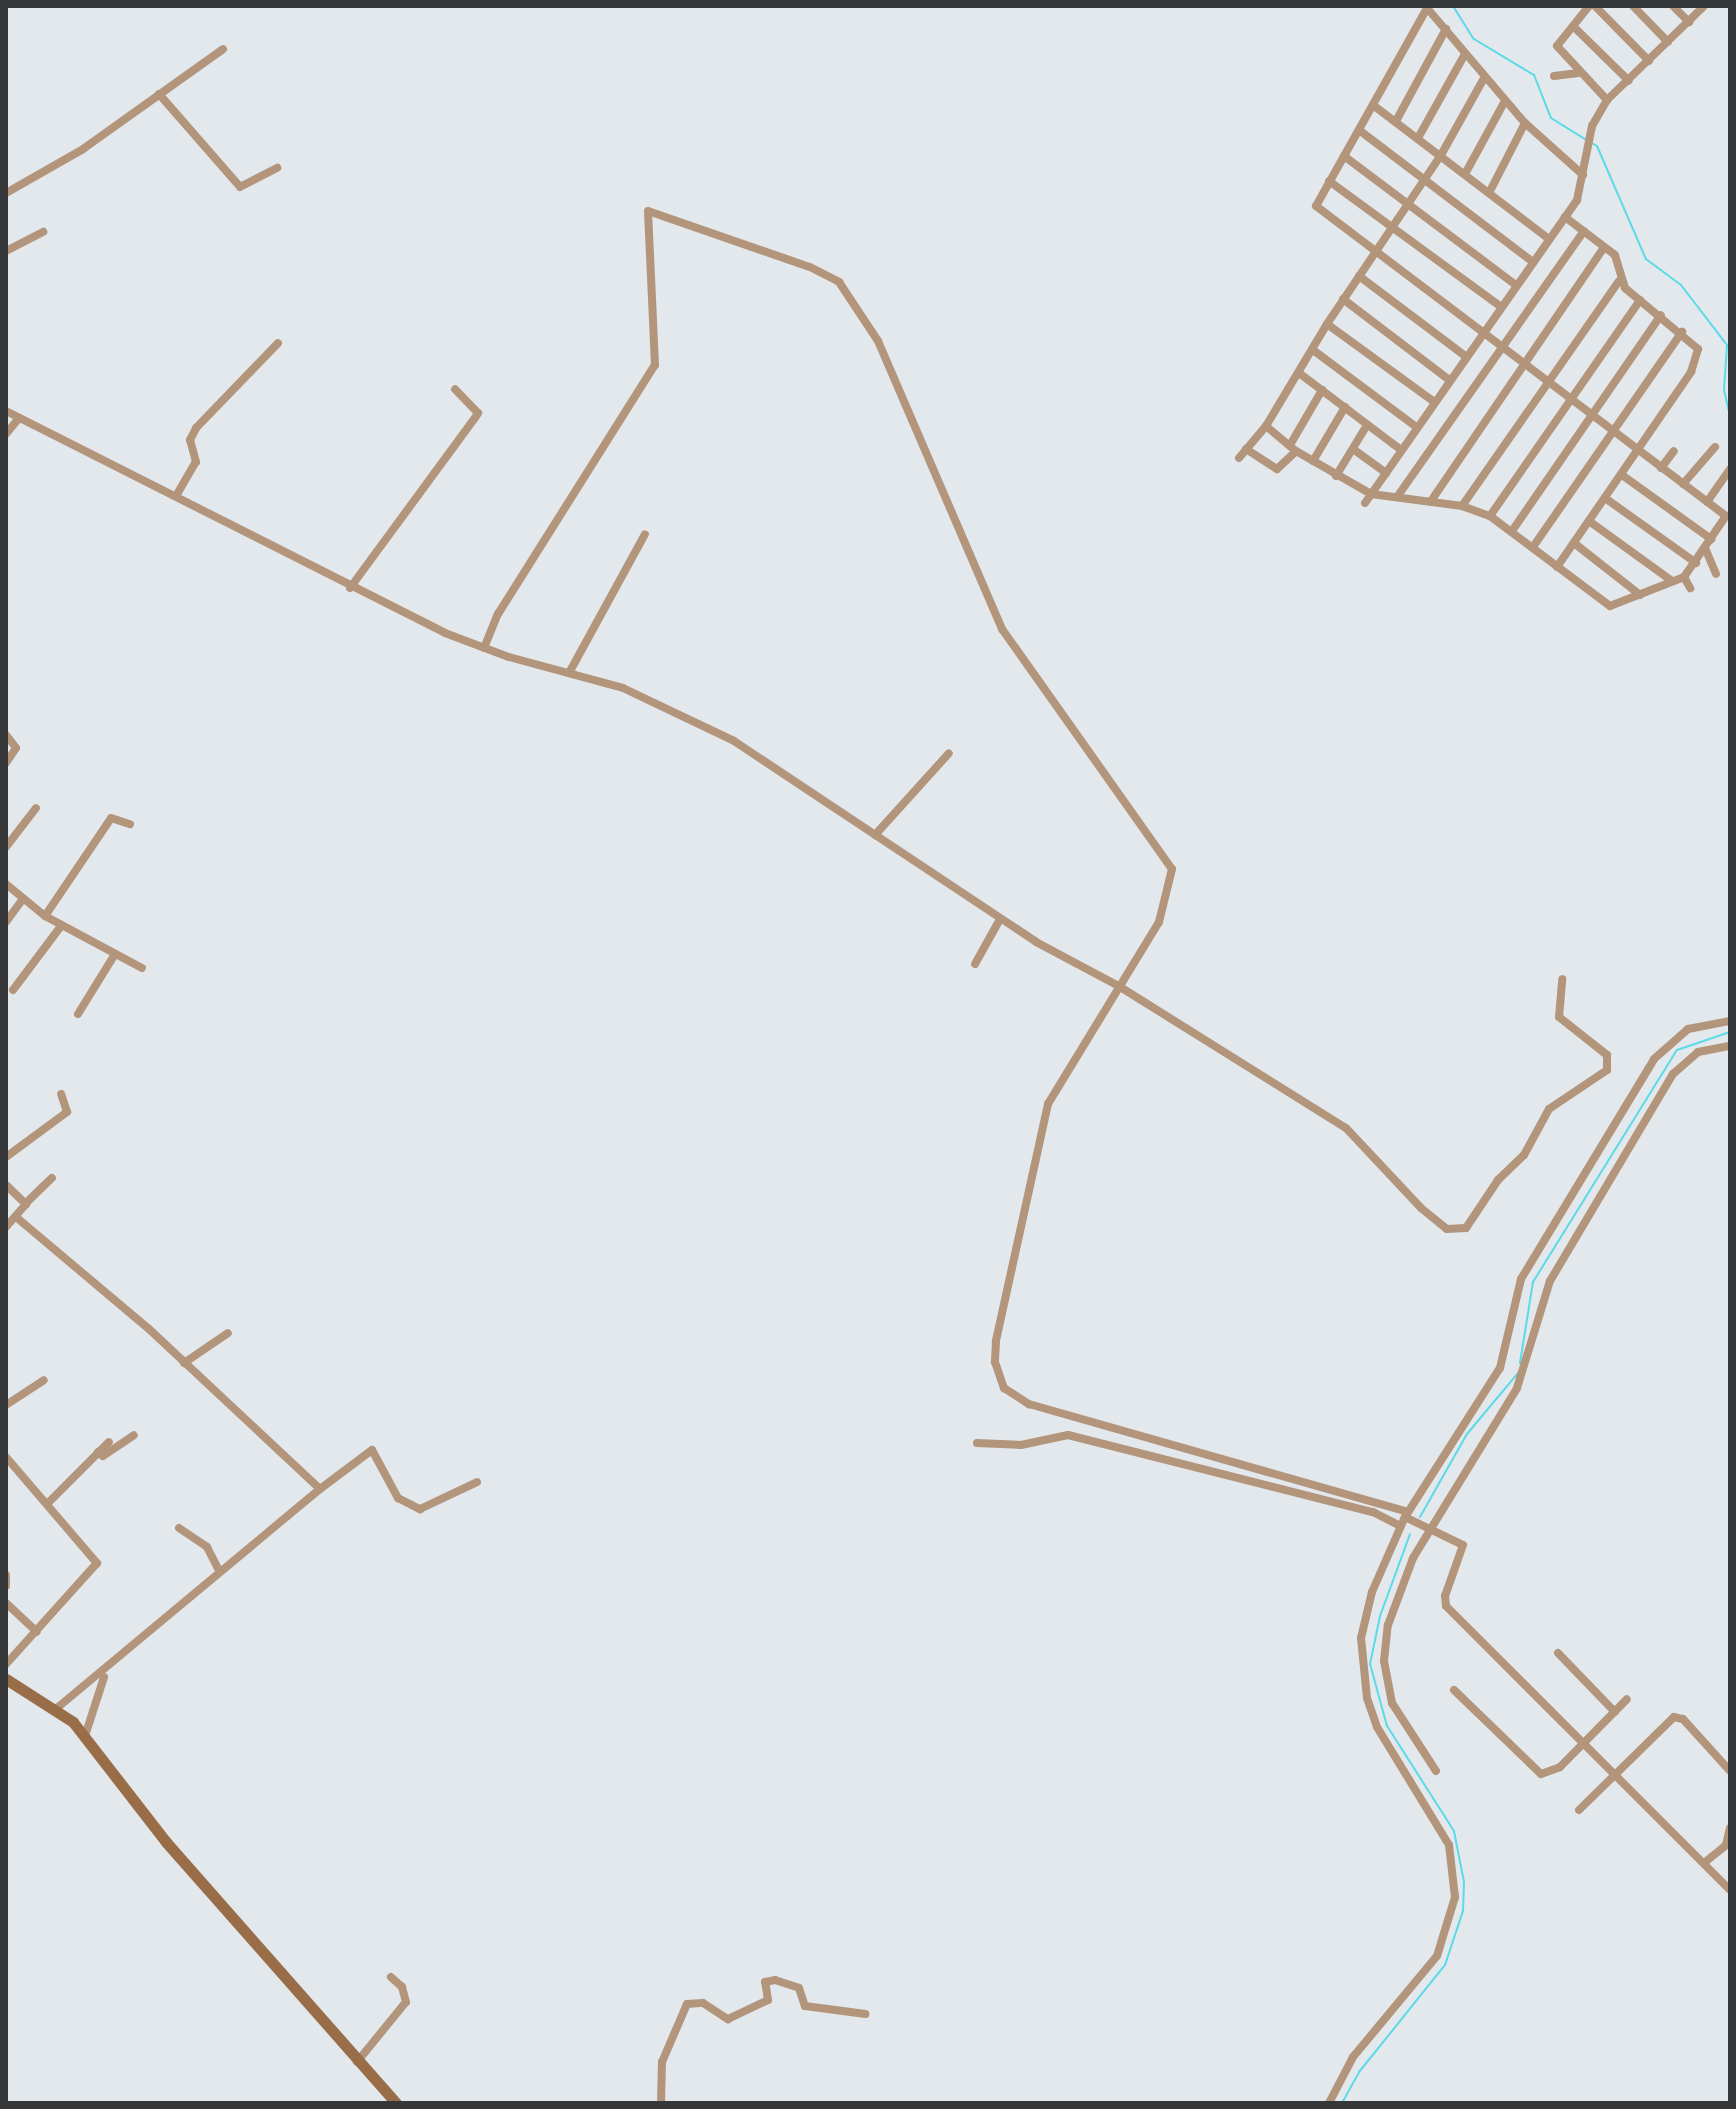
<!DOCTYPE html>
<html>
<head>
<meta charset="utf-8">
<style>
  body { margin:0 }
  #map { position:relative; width:1736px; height:2109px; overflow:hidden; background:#e3e8ed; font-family:"Nunito Sans",sans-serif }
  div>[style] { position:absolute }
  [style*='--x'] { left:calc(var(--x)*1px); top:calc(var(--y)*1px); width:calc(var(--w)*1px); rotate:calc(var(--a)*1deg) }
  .stream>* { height:2px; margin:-1px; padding:0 1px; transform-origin:1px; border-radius:1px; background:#5bdae7 }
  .street>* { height:8px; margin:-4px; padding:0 4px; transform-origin:4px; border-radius:4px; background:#b3957c }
  .secondary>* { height:11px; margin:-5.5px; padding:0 5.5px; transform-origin:5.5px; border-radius:5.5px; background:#986d47 }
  span { translate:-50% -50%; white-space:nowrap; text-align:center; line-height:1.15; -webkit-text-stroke:8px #fff; paint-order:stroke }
  .frame { position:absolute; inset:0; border:8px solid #353739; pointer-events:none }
</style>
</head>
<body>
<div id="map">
  <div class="stream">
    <i style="--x:1453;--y:6;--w:39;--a:58"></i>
    <i style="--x:1474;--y:39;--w:70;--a:31"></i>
    <i style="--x:1534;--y:75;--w:46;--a:68.4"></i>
    <i style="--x:1551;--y:118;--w:40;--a:32"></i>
    <i style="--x:1590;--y:142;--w:8;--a:30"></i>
    <i style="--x:1597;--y:146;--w:123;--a:66.6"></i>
    <i style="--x:1646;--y:259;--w:44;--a:36.6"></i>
    <i style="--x:1681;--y:285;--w:76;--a:52.5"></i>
    <i style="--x:1727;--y:345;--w:45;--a:93.8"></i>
    <i style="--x:1724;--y:390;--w:27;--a:77"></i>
    <i style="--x:1520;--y:1363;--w:82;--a:-80.9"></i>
    <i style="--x:1533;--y:1282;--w:273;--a:-58.2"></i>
    <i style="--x:1677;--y:1050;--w:56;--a:-18.8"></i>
    <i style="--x:1420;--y:1517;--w:95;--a:-60.5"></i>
    <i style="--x:1467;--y:1434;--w:80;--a:-50.1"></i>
    <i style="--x:1342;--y:2103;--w:35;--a:-61"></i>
    <i style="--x:1359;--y:2072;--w:137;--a:-51.2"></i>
    <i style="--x:1445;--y:1965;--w:57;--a:-71.6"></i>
    <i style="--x:1463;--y:1911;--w:29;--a:-88"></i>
    <i style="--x:1464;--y:1882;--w:52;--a:-101.1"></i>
    <i style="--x:1454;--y:1831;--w:125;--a:-122.5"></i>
    <i style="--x:1387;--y:1726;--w:64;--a:-105.3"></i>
    <i style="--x:1370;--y:1664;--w:49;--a:-78.2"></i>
    <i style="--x:1380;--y:1616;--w:87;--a:-69.9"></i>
  </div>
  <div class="street">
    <i style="--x:1589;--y:6;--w:51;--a:128.7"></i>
    <i style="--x:1557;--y:46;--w:74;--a:47.2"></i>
    <i style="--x:1595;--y:6;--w:77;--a:45.5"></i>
    <i style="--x:1633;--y:6;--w:50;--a:45.8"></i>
    <i style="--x:1673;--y:6;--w:23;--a:45"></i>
    <i style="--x:1573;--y:26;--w:78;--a:44.5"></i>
    <i style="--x:1554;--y:76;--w:25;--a:-7"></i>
    <i style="--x:159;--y:94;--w:123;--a:48.9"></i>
    <i style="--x:240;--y:187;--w:42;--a:-27.2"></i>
    <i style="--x:1373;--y:105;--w:221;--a:37.3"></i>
    <i style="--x:1396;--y:121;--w:105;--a:-61.5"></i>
    <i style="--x:1359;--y:130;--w:218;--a:37.2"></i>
    <i style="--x:1418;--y:138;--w:96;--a:-60.8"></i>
    <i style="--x:1344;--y:156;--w:215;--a:36.9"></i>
    <i style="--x:1465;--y:174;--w:83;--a:-61.3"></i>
    <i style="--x:1329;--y:181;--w:213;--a:36.2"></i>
    <i style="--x:6;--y:193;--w:89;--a:-29.7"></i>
    <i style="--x:83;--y:149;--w:172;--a:-35.5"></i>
    <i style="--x:1489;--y:193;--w:79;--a:-62.8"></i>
    <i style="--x:6;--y:251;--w:42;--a:-27.2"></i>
    <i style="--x:1359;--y:276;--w:133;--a:37"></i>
    <i style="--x:1343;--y:299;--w:132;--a:37.3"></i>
    <i style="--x:1327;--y:324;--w:131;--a:36"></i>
    <i style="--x:1313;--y:350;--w:127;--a:36.7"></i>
    <i style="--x:1299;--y:373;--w:126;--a:37"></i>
    <i style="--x:6;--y:411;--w:492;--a:26.8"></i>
    <i style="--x:445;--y:633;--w:68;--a:20.6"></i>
    <i style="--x:509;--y:657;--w:118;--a:15.2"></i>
    <i style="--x:623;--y:688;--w:123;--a:25.5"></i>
    <i style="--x:734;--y:741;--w:363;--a:33.6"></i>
    <i style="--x:1036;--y:942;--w:92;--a:28"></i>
    <i style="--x:1117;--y:985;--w:270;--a:32"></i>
    <i style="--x:1346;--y:1128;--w:110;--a:46.8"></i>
    <i style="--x:1421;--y:1208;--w:33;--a:39"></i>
    <i style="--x:1447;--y:1229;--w:19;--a:-3"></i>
    <i style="--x:1466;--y:1228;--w:58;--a:-56.3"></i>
    <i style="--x:1498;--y:1180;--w:36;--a:-44"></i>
    <i style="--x:1524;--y:1155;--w:52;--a:-61.5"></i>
    <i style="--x:1549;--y:1109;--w:70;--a:-33.9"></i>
    <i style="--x:1607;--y:1070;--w:15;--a:-90"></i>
    <i style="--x:1607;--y:1055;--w:61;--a:-141.6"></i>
    <i style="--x:1559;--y:1017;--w:38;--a:-85"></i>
    <i style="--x:1266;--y:426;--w:39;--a:40"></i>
    <i style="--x:1296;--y:451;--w:86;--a:29.8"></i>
    <i style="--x:1371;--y:494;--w:92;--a:7.5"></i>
    <i style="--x:1462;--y:506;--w:30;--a:20"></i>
    <i style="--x:1490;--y:516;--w:150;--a:36.9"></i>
    <i style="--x:1610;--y:606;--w:79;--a:-21.4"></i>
    <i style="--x:1684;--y:577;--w:74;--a:-55.5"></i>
    <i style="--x:1726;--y:516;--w:514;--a:-142.91"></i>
    <i style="--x:1316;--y:206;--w:227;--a:-60.7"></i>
    <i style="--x:1427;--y:8;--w:151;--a:49.6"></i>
    <i style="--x:1525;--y:123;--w:78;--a:41.9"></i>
    <i style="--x:6;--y:434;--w:19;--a:-51"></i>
    <i style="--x:1290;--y:445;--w:64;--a:-59.8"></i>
    <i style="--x:1246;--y:449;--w:37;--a:33"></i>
    <i style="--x:1277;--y:469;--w:26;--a:-43"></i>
    <i style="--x:1353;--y:449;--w:41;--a:36"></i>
    <i style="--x:1239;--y:458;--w:42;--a:-49.8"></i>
    <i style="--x:1266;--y:426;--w:119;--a:-59.1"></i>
    <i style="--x:1327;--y:324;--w:204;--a:-56"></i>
    <i style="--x:1441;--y:155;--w:88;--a:-60.8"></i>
    <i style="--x:1313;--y:461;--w:63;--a:-59.3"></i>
    <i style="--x:1661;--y:468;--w:21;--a:-53"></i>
    <i style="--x:1622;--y:475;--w:110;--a:35.7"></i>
    <i style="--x:1336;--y:476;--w:60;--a:-58.7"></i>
    <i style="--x:1683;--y:484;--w:49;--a:-49.1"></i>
    <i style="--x:176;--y:496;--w:39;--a:-60"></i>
    <i style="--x:196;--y:462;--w:23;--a:-105"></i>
    <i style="--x:190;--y:440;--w:13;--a:-63"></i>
    <i style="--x:196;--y:428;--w:118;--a:-46"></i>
    <i style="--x:1397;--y:497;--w:325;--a:-54.9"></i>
    <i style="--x:1605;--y:498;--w:112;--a:35.5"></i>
    <i style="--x:1431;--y:501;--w:307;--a:-55.7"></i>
    <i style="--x:1707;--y:502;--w:40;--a:-55.1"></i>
    <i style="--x:1365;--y:503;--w:370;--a:-55"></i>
    <i style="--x:1577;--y:200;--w:76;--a:-78.5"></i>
    <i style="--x:1592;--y:126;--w:30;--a:-60"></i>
    <i style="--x:1607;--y:100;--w:135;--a:-44.1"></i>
    <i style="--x:1462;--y:506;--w:274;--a:-55.1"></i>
    <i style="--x:1490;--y:516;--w:263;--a:-55.2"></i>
    <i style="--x:1589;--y:521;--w:102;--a:35.9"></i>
    <i style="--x:1512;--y:531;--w:262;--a:-55.4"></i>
    <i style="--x:1574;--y:543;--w:84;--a:38.2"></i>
    <i style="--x:1533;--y:547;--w:262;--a:-55.3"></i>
    <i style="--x:1705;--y:548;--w:28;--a:67"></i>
    <i style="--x:1557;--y:567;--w:237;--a:-55.5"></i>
    <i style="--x:1691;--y:372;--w:24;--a:-73"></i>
    <i style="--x:1698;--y:349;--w:95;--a:-140.1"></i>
    <i style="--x:1625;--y:288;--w:34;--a:-107"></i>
    <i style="--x:1615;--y:255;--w:63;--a:-142.8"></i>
    <i style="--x:1684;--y:577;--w:13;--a:61"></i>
    <i style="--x:350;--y:588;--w:211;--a:-53.7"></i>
    <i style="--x:475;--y:418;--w:6;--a:-59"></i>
    <i style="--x:478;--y:413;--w:33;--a:-134"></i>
    <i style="--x:484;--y:648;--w:37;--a:-68"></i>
    <i style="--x:498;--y:614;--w:294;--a:-57.8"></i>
    <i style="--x:655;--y:365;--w:154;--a:-92.6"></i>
    <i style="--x:648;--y:211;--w:171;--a:19.1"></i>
    <i style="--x:810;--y:267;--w:33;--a:27"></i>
    <i style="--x:839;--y:282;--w:71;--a:56.5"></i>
    <i style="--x:878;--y:341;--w:314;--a:66.7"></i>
    <i style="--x:1002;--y:629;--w:294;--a:54.7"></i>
    <i style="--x:1172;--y:869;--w:55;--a:103.8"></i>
    <i style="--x:1159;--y:922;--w:213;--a:121.4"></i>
    <i style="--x:1048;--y:1104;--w:243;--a:102.4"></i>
    <i style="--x:996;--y:1341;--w:21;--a:93"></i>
    <i style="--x:995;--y:1362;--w:28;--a:71"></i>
    <i style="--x:1004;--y:1388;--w:30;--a:33"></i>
    <i style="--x:1029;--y:1404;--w:394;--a:15.9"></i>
    <i style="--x:569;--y:673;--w:158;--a:-61.3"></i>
    <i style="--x:6;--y:735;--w:16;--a:52"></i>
    <i style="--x:16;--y:748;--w:18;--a:124"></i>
    <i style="--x:875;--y:835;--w:110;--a:-47.9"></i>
    <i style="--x:6;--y:847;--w:49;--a:-52.4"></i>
    <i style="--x:6;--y:884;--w:50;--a:39.4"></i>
    <i style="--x:45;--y:916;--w:110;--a:28.2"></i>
    <i style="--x:45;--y:916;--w:118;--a:-56"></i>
    <i style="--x:111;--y:818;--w:20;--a:18"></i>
    <i style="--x:6;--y:922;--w:29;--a:-54"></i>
    <i style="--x:975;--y:964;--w:51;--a:-60.9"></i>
    <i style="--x:13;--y:990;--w:80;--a:-53.1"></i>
    <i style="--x:78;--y:1014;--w:70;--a:-58.3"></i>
    <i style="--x:6;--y:1157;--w:76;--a:-36.4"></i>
    <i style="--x:67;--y:1112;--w:19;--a:-108"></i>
    <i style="--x:6;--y:1185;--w:28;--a:44"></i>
    <i style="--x:26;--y:1204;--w:30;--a:131"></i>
    <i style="--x:26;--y:1203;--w:36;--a:-44"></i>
    <i style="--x:16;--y:1217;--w:174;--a:40.1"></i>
    <i style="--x:149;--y:1329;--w:234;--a:43.1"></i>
    <i style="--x:320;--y:1489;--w:65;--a:-36.9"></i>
    <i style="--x:372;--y:1450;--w:55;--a:61.6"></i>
    <i style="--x:398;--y:1498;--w:25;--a:27"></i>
    <i style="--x:420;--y:1509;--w:63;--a:-25.3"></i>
    <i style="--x:184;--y:1363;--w:53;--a:-34.3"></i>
    <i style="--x:6;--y:1405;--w:45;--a:-33.3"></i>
    <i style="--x:977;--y:1443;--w:44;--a:2.6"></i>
    <i style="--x:1021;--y:1445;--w:48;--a:-12"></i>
    <i style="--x:1068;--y:1435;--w:315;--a:14.2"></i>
    <i style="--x:1373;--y:1512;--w:31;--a:27"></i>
    <i style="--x:98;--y:1452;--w:6;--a:39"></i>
    <i style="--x:103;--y:1456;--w:37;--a:-34"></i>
    <i style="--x:6;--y:1457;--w:140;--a:49.4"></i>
    <i style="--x:97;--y:1563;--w:136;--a:132"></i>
    <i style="--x:48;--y:1503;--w:86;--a:-45"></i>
    <i style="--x:1405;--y:1517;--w:64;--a:25.8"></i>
    <i style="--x:1463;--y:1545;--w:54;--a:109.4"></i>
    <i style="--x:1445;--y:1596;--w:10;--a:84"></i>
    <i style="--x:1446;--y:1606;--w:402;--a:45"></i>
    <i style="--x:179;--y:1528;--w:34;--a:34"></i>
    <i style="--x:207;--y:1547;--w:27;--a:63"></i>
    <i style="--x:6;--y:1575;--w:11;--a:90"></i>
    <i style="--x:6;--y:1603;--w:42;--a:43.1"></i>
    <i style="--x:1558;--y:1653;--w:82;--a:46"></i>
    <i style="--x:1454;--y:1690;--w:121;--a:44"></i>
    <i style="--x:1541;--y:1774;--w:20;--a:-20"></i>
    <i style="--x:1560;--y:1767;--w:95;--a:-45.4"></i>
    <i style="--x:57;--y:1708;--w:342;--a:-39.8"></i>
    <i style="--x:85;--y:1736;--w:62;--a:-72.1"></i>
    <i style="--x:1436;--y:1771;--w:81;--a:-122.9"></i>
    <i style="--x:1392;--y:1703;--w:43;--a:-100.8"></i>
    <i style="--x:1384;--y:1661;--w:36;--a:-84"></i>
    <i style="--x:1388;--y:1625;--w:72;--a:-69.5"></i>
    <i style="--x:1413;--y:1558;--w:199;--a:-58.5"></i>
    <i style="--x:1517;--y:1388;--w:112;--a:-72.9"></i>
    <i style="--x:1550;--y:1281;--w:241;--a:-59.3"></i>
    <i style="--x:1673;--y:1074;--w:33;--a:-41"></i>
    <i style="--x:1698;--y:1052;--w:33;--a:-11"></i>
    <i style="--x:1579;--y:1810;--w:133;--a:-44.4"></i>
    <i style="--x:1674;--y:1717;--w:9;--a:13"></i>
    <i style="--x:1683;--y:1719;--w:70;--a:47.9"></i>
    <i style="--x:1704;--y:1863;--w:28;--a:-39"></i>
    <i style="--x:1726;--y:1845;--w:17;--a:-77"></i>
    <i style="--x:357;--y:2062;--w:77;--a:-50.8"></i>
    <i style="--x:406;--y:2002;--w:16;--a:-105"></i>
    <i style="--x:402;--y:1987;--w:15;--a:-138"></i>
    <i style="--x:661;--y:2103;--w:41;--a:-88.6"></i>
    <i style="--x:662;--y:2062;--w:63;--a:-66.7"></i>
    <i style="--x:687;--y:2004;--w:16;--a:-4"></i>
    <i style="--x:703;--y:2003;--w:30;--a:33"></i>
    <i style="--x:728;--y:2019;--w:44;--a:-25.4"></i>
    <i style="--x:768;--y:2000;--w:18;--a:-99"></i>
    <i style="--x:765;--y:1982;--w:10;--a:-11"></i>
    <i style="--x:775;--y:1980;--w:25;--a:18"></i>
    <i style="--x:799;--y:1988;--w:19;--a:72"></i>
    <i style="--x:805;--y:2006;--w:61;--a:7.6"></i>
    <i style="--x:1329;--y:2103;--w:52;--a:-62.4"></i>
    <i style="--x:1353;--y:2057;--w:131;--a:-50.3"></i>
    <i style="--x:1437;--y:1956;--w:62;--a:-73"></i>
    <i style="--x:1455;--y:1897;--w:52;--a:-96.6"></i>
    <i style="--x:1449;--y:1845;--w:138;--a:-121.4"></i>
    <i style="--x:1377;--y:1727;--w:31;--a:-109"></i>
    <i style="--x:1367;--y:1698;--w:60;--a:-95.7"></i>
    <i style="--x:1361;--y:1638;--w:47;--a:-76.6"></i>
    <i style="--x:1372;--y:1592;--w:82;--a:-66.3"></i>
    <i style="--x:1405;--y:1517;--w:177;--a:-57.5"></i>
    <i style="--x:1500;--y:1368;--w:91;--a:-76.7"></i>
    <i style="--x:1521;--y:1279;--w:257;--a:-58.8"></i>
    <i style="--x:1654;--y:1059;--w:45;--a:-41.4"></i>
    <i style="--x:1688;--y:1029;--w:43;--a:-10.8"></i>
  </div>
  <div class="secondary">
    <i style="--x:6;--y:1679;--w:80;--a:32.7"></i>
    <i style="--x:73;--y:1722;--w:152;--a:52.2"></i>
    <i style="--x:166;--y:1842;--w:348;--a:48.6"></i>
  </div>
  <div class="frame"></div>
</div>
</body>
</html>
